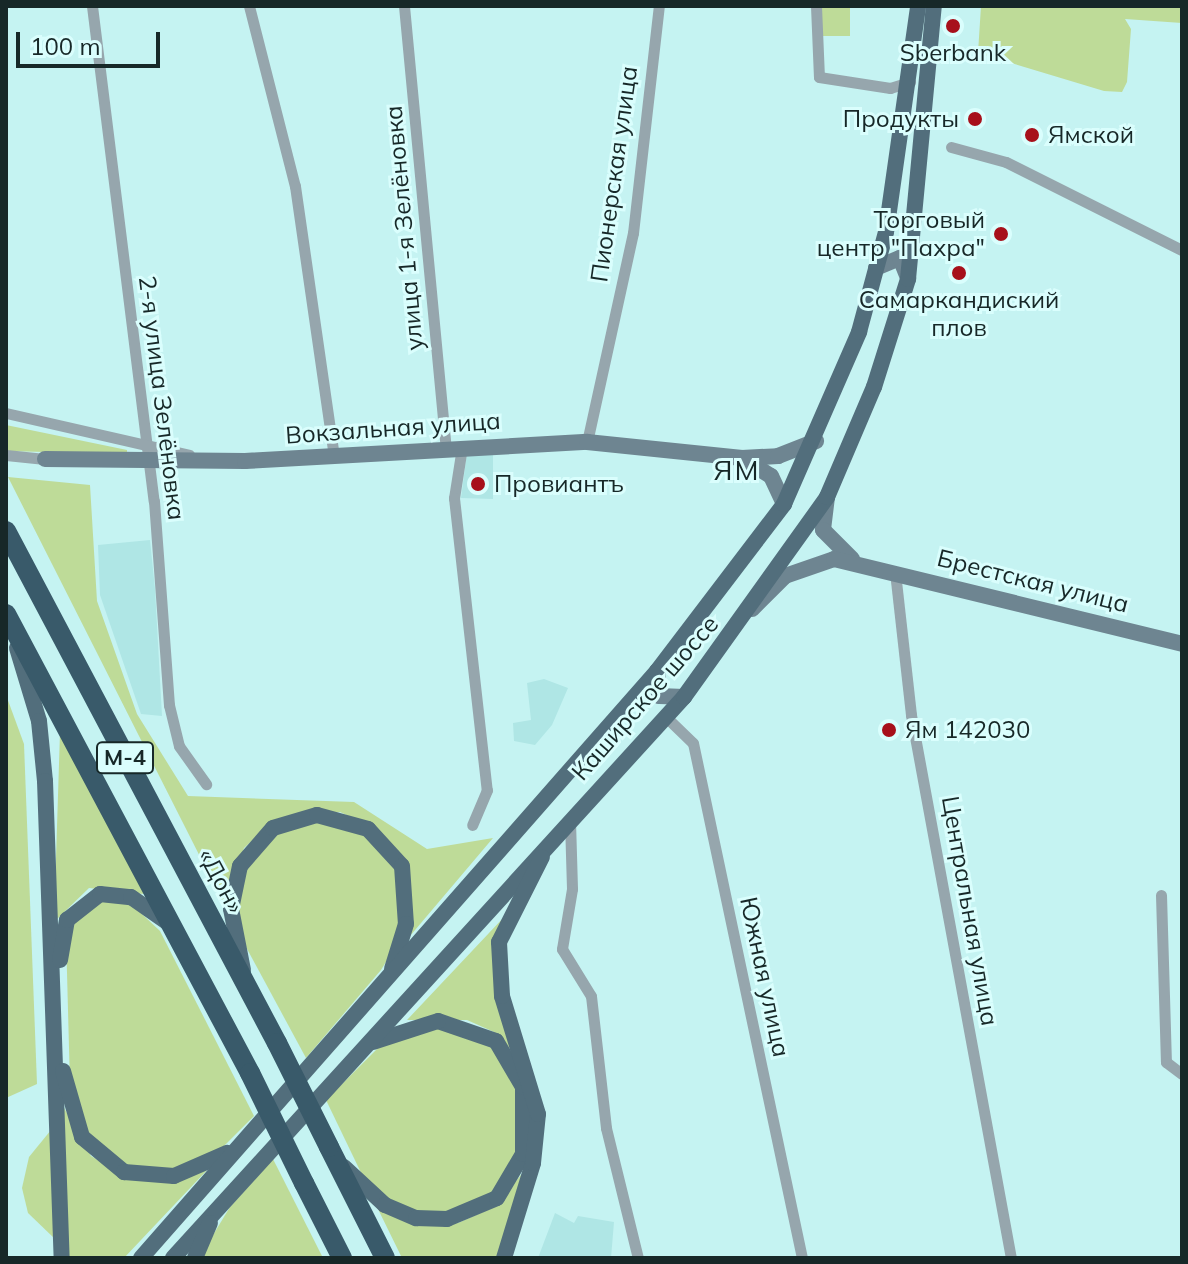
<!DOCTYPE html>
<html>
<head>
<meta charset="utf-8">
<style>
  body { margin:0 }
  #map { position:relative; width:1188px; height:1264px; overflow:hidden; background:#c5f3f2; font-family:Mulish,sans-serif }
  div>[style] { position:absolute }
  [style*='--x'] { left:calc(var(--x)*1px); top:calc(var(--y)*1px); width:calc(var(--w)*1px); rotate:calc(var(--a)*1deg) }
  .built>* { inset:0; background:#afe6e5 }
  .green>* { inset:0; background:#bedb98; transform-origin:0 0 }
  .street>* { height:11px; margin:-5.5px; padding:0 5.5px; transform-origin:5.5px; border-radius:5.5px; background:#96a6ad }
  .secondary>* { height:16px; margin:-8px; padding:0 8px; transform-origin:8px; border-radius:8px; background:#6e8591 }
  .primary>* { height:16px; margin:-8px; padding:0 8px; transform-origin:8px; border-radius:8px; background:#526e7c }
  .highway>* { height:20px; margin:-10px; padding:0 10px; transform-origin:10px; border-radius:10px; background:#395a6a }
  .highway-bridge>* { height:20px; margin:-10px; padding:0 10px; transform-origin:10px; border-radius:10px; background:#395a6a }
  .dots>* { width:22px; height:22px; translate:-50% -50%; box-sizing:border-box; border:4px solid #dafefd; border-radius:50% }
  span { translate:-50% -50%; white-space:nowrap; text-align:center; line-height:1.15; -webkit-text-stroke:6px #dafefd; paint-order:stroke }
  .shield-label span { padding:2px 6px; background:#dafefd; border:2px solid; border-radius:6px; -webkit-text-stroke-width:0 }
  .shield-label { font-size:22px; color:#172828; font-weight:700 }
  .poi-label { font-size:24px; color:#172828 }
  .right { translate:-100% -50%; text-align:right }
  .left { translate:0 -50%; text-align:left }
  .street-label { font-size:24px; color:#172828 }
  .quarter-label { font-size:28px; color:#172828; letter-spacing:2px }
  .frame { position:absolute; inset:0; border:8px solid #172828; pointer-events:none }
  .scale { position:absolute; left:16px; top:32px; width:144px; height:36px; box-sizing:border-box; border:4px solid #172828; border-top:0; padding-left:10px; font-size:24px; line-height:28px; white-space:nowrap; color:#172828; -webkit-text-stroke:6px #dafefd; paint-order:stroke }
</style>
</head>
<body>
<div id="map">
  <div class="built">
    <i style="clip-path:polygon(493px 451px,493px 499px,461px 498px,467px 453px)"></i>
    <i style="clip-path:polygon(150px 540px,155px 589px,162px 716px,141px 714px,100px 595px,98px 545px)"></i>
    <i style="clip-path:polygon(544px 679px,568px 688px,552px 725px,535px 745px,514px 741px,513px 723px,531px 720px,527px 683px)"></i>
    <i style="clip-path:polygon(555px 1213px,574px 1223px,578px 1216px,614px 1222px,611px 1258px,538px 1258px)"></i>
  </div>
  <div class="green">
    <i style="left:820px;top:6px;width:30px;height:30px"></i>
    <i style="clip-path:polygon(981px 6px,1182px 6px,1182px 23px,1125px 19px,1131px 29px,1127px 82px,1122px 92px,1104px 91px,978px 53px)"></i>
    <i style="clip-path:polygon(6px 425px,127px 450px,127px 454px,6px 451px)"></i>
    <i style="clip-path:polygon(8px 477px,90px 485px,97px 601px,137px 714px,188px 796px,354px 802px,427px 849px,493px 838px,410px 936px,400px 854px,377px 829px,340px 812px,271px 823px,244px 848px,225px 906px)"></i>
    <i style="clip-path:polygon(6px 695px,24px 744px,37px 1084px,6px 1098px)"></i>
    <i style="clip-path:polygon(60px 732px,144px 894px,89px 888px,54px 922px)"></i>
    <i style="clip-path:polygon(301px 821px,346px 823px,389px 853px,403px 892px,395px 947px,381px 970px,306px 1058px,246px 947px,236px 914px,241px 876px,264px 841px)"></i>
    <i style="clip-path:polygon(126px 899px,160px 931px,254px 1116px,221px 1149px,174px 1171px,133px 1170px,90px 1139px,70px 1085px,66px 935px,92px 901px)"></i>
    <i style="clip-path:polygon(505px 916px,495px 940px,517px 1056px,494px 1032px,467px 1020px,407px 1020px)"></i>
    <i style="clip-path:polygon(435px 1026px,491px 1043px,516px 1078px,522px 1137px,508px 1178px,476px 1206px,428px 1215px,395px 1205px,365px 1181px,326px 1100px,379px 1047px)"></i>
    <i style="clip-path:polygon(63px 1106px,91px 1156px,130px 1180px,180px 1181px,209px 1168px,124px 1258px,66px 1258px)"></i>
    <i style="clip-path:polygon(51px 1130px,55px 1239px,28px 1213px,22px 1188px,29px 1157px)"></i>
    <i style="clip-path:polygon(273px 1159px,323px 1258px,199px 1258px,230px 1207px)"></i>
    <i style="clip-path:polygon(526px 1169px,498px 1258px,402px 1258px,377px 1207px,458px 1223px,494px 1207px)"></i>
  </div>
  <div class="street">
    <i style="--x:92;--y:6;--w:499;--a:82.9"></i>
    <i style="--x:154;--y:501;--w:205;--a:85.8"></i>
    <i style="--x:169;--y:705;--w:42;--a:76.3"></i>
    <i style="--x:179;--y:746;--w:47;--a:54.6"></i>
    <i style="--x:249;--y:6;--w:186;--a:75.7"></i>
    <i style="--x:295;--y:186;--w:272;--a:81.8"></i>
    <i style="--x:404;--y:6;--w:443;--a:84.6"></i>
    <i style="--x:816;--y:6;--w:71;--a:87.6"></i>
    <i style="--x:819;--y:77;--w:72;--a:8.8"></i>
    <i style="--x:890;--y:88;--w:21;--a:-17"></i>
    <i style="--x:951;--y:147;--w:57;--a:15.3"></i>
    <i style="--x:1006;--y:162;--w:197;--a:26.6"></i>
    <i style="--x:6;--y:413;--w:188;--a:12.9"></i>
    <i style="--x:587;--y:442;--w:214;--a:-77.6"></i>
    <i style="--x:633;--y:233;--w:228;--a:-83.5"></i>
    <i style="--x:462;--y:447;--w:52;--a:98.9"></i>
    <i style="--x:454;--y:498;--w:294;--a:83.6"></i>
    <i style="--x:487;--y:790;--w:38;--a:113"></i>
    <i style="--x:6;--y:455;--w:39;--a:6"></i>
    <i style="--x:895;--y:572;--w:144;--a:83.6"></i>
    <i style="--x:911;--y:715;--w:552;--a:79.57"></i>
    <i style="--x:666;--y:717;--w:37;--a:44"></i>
    <i style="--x:693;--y:743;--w:526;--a:78.05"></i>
    <i style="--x:570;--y:821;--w:68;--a:88.3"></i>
    <i style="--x:572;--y:889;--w:61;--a:99.5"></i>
    <i style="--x:562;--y:949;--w:55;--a:58.3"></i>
    <i style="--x:591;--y:996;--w:133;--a:83.5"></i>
    <i style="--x:606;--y:1128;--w:134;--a:76.2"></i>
    <i style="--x:1161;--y:895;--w:167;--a:88.3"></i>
    <i style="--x:1166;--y:1062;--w:20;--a:37"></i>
  </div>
  <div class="secondary">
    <i style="--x:876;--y:268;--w:26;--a:-23"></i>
    <i style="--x:900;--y:258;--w:22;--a:68"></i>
    <i style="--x:742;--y:458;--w:34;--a:32"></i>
    <i style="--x:771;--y:476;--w:31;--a:65"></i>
    <i style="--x:45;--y:459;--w:200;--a:0.6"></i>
    <i style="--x:245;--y:461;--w:343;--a:-3.2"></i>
    <i style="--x:587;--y:442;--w:156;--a:5.9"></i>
    <i style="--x:742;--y:458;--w:36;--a:-3"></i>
    <i style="--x:778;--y:456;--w:41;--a:-21.5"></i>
    <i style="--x:827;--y:497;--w:33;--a:97"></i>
    <i style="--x:823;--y:530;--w:41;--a:45"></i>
    <i style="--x:752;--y:609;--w:47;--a:-45"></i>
    <i style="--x:785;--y:576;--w:52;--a:-19.1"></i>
    <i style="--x:834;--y:559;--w:358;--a:13.7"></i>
    <i style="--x:657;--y:671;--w:25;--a:85"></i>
    <i style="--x:659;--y:696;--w:25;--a:2"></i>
  </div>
  <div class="primary">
    <i style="--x:17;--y:648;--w:76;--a:73.2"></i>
    <i style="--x:39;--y:721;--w:60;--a:84.3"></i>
    <i style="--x:45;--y:781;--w:477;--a:88"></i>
    <i style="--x:60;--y:960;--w:41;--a:-80.1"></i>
    <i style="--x:67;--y:920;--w:42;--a:-38.2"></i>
    <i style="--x:100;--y:894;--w:31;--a:6"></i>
    <i style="--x:131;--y:897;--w:44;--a:34.8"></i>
    <i style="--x:243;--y:970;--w:62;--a:-101.1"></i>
    <i style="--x:231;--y:909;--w:44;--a:-78.2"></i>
    <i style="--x:240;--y:866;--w:50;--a:-49"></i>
    <i style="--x:273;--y:828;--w:46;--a:-16.5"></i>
    <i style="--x:317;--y:815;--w:53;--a:15.4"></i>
    <i style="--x:368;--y:829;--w:50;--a:47.4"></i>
    <i style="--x:402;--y:866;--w:58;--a:86.1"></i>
    <i style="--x:406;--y:924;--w:47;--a:107.3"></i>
    <i style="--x:63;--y:1071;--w:69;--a:73.9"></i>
    <i style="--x:82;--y:1137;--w:55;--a:39.8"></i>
    <i style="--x:124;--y:1172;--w:50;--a:4.6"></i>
    <i style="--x:174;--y:1176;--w:58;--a:-23.5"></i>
    <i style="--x:344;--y:1167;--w:56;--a:42.8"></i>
    <i style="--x:385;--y:1205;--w:34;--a:23"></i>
    <i style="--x:416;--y:1218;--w:31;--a:2"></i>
    <i style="--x:447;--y:1219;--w:54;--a:-22.8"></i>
    <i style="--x:497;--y:1198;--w:51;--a:-59.4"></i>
    <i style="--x:523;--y:1154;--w:67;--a:-90"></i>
    <i style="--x:523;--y:1087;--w:53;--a:-120.4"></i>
    <i style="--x:496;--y:1041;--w:61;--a:-161"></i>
    <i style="--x:438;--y:1021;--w:68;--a:162.1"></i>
    <i style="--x:141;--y:1258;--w:782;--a:-48.68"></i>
    <i style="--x:657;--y:671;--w:210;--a:-52.7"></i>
    <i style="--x:784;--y:504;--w:188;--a:-66.4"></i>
    <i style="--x:859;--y:332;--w:104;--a:-74.9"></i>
    <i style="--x:886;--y:232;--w:228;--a:-81.9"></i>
    <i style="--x:173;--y:1258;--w:759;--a:-47.67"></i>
    <i style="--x:684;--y:697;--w:246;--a:-54.4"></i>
    <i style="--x:827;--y:497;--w:120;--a:-66.9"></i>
    <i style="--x:874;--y:387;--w:113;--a:-72.5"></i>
    <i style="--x:908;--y:279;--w:274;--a:-84.6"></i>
    <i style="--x:195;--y:1258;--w:38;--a:-67"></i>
    <i style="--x:504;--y:1258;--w:99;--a:-73"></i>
    <i style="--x:533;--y:1163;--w:49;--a:-84.2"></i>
    <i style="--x:538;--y:1114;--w:123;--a:-107"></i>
    <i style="--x:502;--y:996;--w:54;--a:-93.2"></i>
    <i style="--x:499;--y:942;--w:95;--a:-63.2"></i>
  </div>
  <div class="highway">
    <i style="--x:6;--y:531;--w:579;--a:62.11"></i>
    <i style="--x:6;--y:614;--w:520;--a:62.01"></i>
    <i style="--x:329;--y:1147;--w:124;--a:63.2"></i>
    <i style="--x:304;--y:1183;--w:84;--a:63.1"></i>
  </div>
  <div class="highway-bridge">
    <i style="--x:277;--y:1043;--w:116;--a:63.4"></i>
    <i style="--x:250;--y:1073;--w:123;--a:63.9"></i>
  </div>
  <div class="dots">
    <i style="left:953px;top:26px;background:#a7101b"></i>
    <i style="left:975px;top:119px;background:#a7101b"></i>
    <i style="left:1032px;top:135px;background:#a7101b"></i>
    <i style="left:1001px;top:234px;background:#a7101b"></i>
    <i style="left:959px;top:273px;background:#a7101b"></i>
    <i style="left:478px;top:484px;background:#a7101b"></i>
    <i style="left:889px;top:730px;background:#a7101b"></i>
  </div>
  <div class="shield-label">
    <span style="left:125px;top:758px">М-4</span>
  </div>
  <div class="poi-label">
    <span style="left:953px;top:53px">Sberbank</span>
    <span class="right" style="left:959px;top:119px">Продукты</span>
    <span class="left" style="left:1048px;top:135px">Ямской</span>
    <span class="right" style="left:985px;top:234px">Торговый<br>центр "Пахра"</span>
    <span style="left:959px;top:314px">Самаркандиский<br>плов</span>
    <span class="left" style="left:494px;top:484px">Провиантъ</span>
    <span class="left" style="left:905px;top:730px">Ям 142030</span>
  </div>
  <div class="street-label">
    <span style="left:614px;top:174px;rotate:-82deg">Пионерская улица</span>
    <span style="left:404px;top:228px;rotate:-95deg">улица 1-я Зелёновка</span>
    <span style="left:162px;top:398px;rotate:83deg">2-я улица Зелёновка</span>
    <span style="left:393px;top:428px;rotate:-4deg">Вокзальная улица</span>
    <span style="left:1033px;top:581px;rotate:14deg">Брестская улица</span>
    <span style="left:645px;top:698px;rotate:-49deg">Каширское шоссе</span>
    <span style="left:221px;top:881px;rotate:62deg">«Дон»</span>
    <span style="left:970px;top:911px;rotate:80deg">Центральная улица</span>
    <span style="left:765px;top:977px;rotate:78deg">Южная улица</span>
  </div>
  <div class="quarter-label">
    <span style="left:737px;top:470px">ЯМ</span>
  </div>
  <div class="frame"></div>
  <div class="scale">100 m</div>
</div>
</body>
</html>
